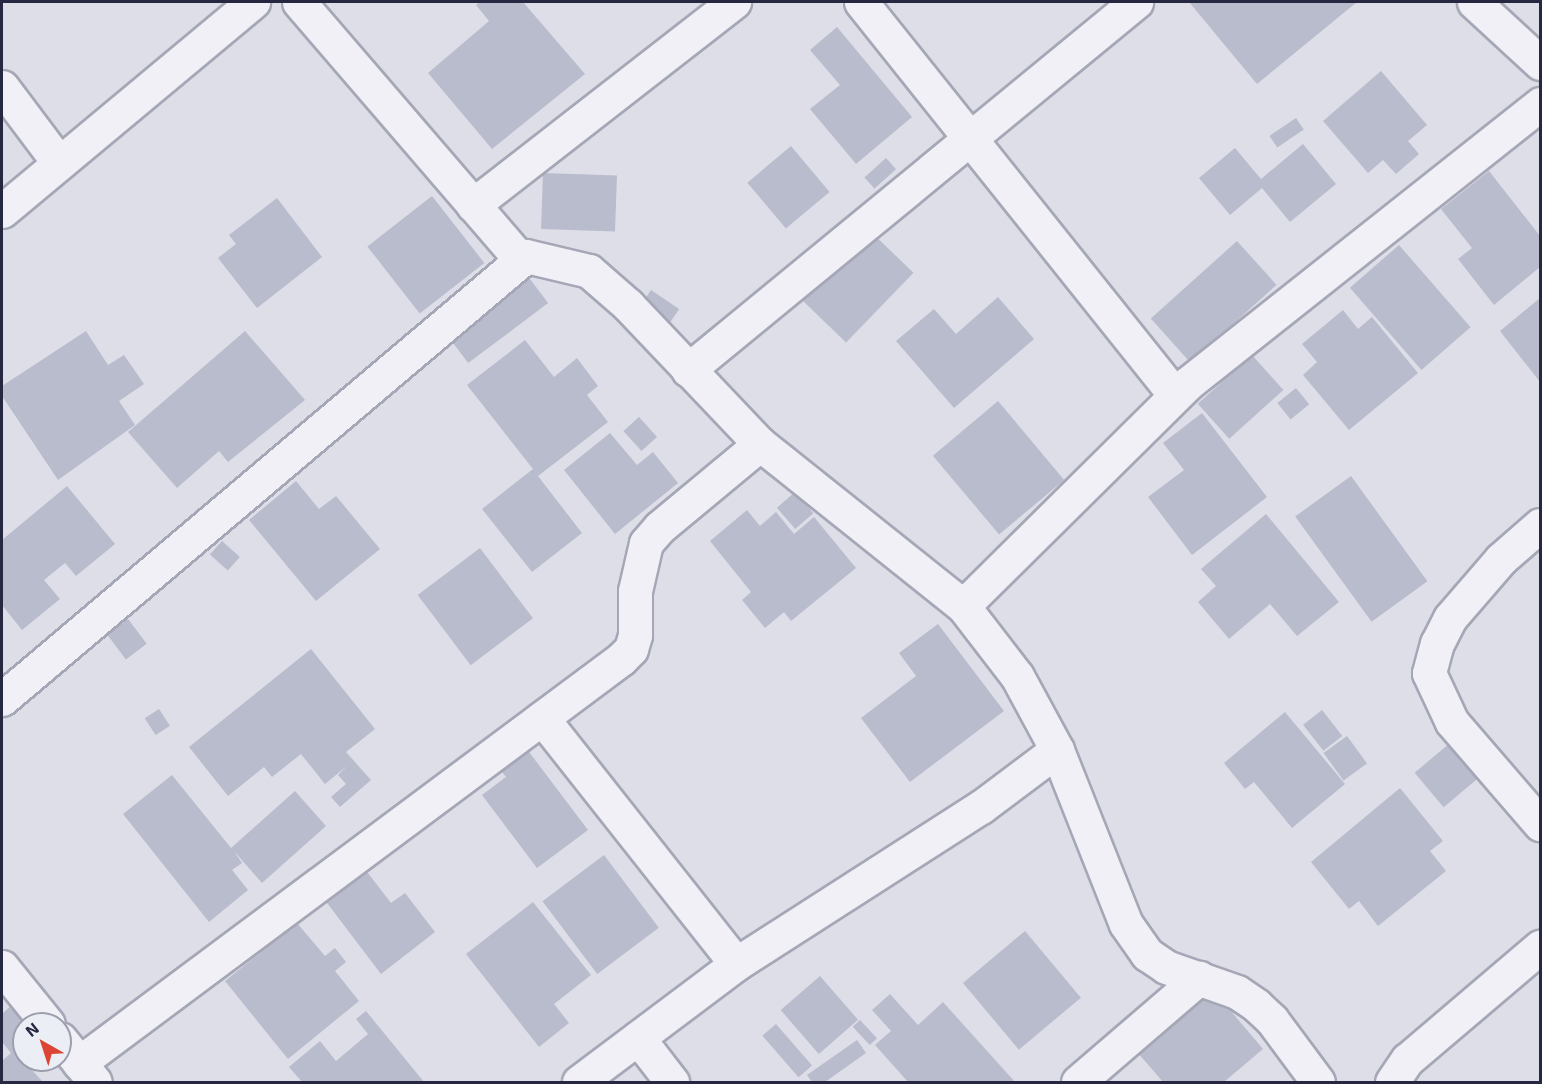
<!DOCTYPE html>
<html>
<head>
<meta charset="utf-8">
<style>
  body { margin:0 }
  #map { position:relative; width:1542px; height:1084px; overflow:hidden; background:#dddee8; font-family:"Exo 2",sans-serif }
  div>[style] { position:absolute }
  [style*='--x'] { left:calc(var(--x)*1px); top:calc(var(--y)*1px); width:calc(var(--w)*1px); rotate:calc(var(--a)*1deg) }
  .building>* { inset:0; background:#b9bccc; transform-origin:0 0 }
  .roads { filter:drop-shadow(2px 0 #a6a7b6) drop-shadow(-2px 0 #a6a7b6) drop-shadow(0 2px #a6a7b6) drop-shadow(0 -2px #a6a7b6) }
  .street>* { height:33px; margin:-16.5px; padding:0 16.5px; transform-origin:16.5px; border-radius:16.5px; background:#f0f0f6 }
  span { translate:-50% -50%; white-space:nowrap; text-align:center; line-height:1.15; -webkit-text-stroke:6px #eceef6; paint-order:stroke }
  .frame { position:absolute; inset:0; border:3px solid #252840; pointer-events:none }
  .north { position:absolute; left:12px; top:1012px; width:60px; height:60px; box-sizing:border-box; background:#eceef6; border:2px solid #9c9fad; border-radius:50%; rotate:321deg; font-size:16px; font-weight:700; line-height:24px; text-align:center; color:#252840 }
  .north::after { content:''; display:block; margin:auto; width:21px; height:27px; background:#dc4433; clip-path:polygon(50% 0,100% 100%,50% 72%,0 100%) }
</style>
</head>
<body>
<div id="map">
  <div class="building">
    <i style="clip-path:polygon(480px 2px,523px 2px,585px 74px,492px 149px,428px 73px,489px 21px,476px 5px)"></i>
    <i style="clip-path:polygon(1189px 2px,1357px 2px,1257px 84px)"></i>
    <i style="clip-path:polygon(837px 27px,912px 117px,856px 164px,810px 109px,840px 85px,810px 50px)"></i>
    <i style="clip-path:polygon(1381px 71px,1427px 125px,1408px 141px,1419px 154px,1396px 174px,1383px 160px,1368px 173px,1323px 121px)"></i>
    <i style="left:1296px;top:118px;width:14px;height:32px;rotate:56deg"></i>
    <i style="clip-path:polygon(1303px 144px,1336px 184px,1290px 222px,1262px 188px,1230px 215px,1199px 178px,1235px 148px,1261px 179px)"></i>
    <i style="left:791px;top:146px;width:60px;height:57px;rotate:50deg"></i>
    <i style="left:886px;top:158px;width:15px;height:29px;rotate:48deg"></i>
    <i style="clip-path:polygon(1489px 171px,1540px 236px,1540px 267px,1494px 305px,1458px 259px,1472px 248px,1441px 209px)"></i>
    <i style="left:543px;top:173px;width:74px;height:56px;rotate:2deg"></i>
    <i style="left:432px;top:196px;width:85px;height:82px;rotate:52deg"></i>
    <i style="clip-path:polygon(277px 198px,322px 257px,257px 308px,218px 258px,236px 244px,229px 235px)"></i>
    <i style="left:866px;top:227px;width:66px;height:97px;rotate:44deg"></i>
    <i style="left:1237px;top:241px;width:59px;height:116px;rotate:48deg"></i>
    <i style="left:1399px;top:245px;width:109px;height:65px;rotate:49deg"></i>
    <i style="left:521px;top:267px;width:45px;height:100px;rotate:53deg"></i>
    <i style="left:651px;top:290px;width:34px;height:23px;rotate:34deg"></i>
    <i style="clip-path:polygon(998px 297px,1034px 339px,954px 408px,896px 341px,934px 309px,956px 334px)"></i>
    <i style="clip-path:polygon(1540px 298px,1540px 382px,1500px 331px)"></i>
    <i style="clip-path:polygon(1343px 310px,1358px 329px,1372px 317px,1418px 373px,1349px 430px,1303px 375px,1317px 362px,1302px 344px)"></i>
    <i style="clip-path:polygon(86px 331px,108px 365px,124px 355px,144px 384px,119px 401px,135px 425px,58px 480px,2px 396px,2px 386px)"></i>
    <i style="clip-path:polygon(245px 331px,305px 400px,228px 462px,219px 451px,177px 488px,128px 432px)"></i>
    <i style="clip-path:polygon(525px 340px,554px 377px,577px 358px,598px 386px,587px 395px,608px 422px,538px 476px,582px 533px,532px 572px,482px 509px,533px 469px,467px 385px)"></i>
    <i style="left:1252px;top:355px;width:47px;height:73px;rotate:48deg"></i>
    <i style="left:1296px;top:388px;width:21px;height:24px;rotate:51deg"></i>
    <i style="left:998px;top:401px;width:103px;height:85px;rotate:50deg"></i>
    <i style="clip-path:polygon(1202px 413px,1267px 497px,1192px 555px,1148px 497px,1184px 470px,1163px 443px)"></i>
    <i style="left:639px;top:417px;width:27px;height:21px;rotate:48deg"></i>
    <i style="clip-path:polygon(610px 433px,637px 465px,653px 452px,678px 483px,615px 534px,564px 470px)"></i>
    <i style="left:1351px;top:476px;width:130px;height:69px;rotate:54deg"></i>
    <i style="clip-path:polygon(296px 481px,319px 509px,336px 496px,380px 549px,316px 601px,249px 520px)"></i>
    <i style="clip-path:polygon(67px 486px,115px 544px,76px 576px,65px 563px,44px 580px,60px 599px,22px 630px,2px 605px,2px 540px)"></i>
    <i style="left:795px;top:492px;width:28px;height:24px;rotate:49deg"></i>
    <i style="clip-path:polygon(747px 510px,760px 526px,776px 512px,794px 534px,814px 517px,856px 568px,791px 621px,784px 612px,765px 628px,742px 600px,751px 592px,710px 541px)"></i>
    <i style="clip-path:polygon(1266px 514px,1339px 602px,1297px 636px,1270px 604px,1229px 639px,1198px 602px,1216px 586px,1201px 569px)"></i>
    <i style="left:222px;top:541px;width:24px;height:18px;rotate:42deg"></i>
    <i style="left:480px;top:548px;width:88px;height:78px;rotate:53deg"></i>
    <i style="left:128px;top:619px;width:31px;height:26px;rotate:53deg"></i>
    <i style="clip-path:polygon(938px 624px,1004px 711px,910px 782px,861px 718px,916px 676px,899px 653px)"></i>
    <i style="clip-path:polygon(311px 649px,375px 729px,346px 752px,371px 780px,340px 807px,331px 797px,346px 784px,338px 775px,347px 766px,325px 784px,301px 754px,272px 777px,264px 767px,228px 796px,189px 747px)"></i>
    <i style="left:159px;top:709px;width:20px;height:17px;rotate:57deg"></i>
    <i style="left:1322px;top:710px;width:33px;height:24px;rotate:52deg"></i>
    <i style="clip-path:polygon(1285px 712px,1345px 784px,1292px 828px,1254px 782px,1245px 789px,1224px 763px)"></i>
    <i style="left:1347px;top:736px;width:34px;height:29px;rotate:54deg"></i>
    <i style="left:1456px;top:738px;width:45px;height:54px;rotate:50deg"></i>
    <i style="clip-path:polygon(520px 740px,588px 830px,537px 868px,482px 795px,506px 777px,493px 760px)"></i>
    <i style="clip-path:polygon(172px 775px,231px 848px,295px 791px,326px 826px,262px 883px,234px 851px,242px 863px,232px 870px,248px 890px,209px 922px,123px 814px)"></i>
    <i style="clip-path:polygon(1400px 788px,1443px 841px,1430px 851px,1446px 871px,1378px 926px,1359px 901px,1349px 909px,1311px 862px)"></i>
    <i style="left:604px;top:855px;width:91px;height:77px;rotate:53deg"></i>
    <i style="clip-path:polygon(361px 864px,391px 903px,405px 893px,435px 932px,381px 974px,321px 895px)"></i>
    <i style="clip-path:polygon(533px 902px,591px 975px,554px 1004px,569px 1023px,539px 1047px,466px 954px)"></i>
    <i style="clip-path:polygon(297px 923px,325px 956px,335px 948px,346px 962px,335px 971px,359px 1001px,288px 1059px,225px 981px)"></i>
    <i style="left:1025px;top:931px;width:87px;height:81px;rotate:50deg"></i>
    <i style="left:820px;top:976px;width:58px;height:52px;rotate:49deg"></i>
    <i style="clip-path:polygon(1213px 990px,1263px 1049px,1224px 1082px,1163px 1082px,1138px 1053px)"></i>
    <i style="clip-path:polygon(890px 994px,918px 1025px,943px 1002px,1015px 1082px,908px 1082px,875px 1045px,891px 1031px,872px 1010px)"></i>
    <i style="clip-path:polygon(14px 1003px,32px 1024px,24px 1024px,24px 1042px,14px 1051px,43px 1082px,2px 1082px,2px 1061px,11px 1053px,2px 1042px,2px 1014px)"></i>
    <i style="clip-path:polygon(366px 1011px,424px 1082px,302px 1082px,289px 1067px,320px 1041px,336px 1061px,368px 1034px,356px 1019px)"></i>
    <i style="left:860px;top:1020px;width:25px;height:10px;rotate:47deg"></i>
    <i style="left:776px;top:1024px;width:55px;height:18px;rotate:49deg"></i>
    <i style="clip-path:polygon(857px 1040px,866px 1053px,825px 1082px,812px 1082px,807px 1075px)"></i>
  </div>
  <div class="roads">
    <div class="street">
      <i style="--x:299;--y:2;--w:340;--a:49.3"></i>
      <i style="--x:861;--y:2;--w:503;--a:51.38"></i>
      <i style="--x:1474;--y:2;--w:90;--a:42.7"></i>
      <i style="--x:2;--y:87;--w:95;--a:53.1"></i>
      <i style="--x:473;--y:205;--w:331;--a:-37.9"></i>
      <i style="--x:2;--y:211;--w:327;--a:-39.8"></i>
      <i style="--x:688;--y:370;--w:580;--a:-39.4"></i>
      <i style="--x:1540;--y:525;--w:52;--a:138.9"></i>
      <i style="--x:1501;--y:559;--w:78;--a:130.8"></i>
      <i style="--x:1450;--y:618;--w:28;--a:117"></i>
      <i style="--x:1437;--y:643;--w:31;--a:105"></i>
      <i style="--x:1429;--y:673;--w:54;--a:64.9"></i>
      <i style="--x:1452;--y:722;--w:135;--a:49.2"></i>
      <i style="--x:963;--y:606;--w:315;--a:-44.7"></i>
      <i style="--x:1187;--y:384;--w:451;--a:-38.4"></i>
      <i style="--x:2;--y:699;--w:686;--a:-40.21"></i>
      <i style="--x:526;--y:256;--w:65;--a:13.4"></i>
      <i style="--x:589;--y:271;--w:52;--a:41.1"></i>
      <i style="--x:628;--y:305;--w:192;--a:46.5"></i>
      <i style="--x:760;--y:444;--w:260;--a:38.6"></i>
      <i style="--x:963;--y:606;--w:88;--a:52.4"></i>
      <i style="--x:1017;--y:676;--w:84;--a:61.6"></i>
      <i style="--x:1057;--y:750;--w:187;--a:68.4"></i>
      <i style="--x:1126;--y:924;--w:37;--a:55"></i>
      <i style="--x:1147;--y:954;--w:23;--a:34"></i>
      <i style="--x:1166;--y:967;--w:75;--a:19.4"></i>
      <i style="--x:1237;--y:992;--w:23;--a:34"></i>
      <i style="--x:1256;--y:1005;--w:22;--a:43"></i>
      <i style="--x:1272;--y:1020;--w:77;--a:53.4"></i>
      <i style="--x:542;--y:718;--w:313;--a:51.7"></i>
      <i style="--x:2;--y:967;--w:73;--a:51.1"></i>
      <i style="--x:638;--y:1038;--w:56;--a:52.3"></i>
      <i style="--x:60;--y:1039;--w:55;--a:50.9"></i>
      <i style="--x:79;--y:1063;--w:676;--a:-36.7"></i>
      <i style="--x:621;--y:659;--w:14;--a:-45"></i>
      <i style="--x:631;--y:649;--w:15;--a:-74"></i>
      <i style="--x:635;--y:635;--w:44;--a:-90"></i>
      <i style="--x:635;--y:591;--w:49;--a:-77.1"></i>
      <i style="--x:646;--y:543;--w:21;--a:-49"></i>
      <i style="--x:660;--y:527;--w:130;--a:-39.7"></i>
      <i style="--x:579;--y:1082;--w:196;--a:-36.9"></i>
      <i style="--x:736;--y:964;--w:291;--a:-32.7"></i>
      <i style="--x:981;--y:807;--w:95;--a:-36.9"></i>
      <i style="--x:1078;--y:1082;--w:160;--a:-40.7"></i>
      <i style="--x:1392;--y:1082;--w:27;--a:-56"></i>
      <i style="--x:1407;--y:1060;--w:175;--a:-40.4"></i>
    </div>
  </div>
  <div class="frame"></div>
  <div class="north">N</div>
</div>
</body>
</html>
